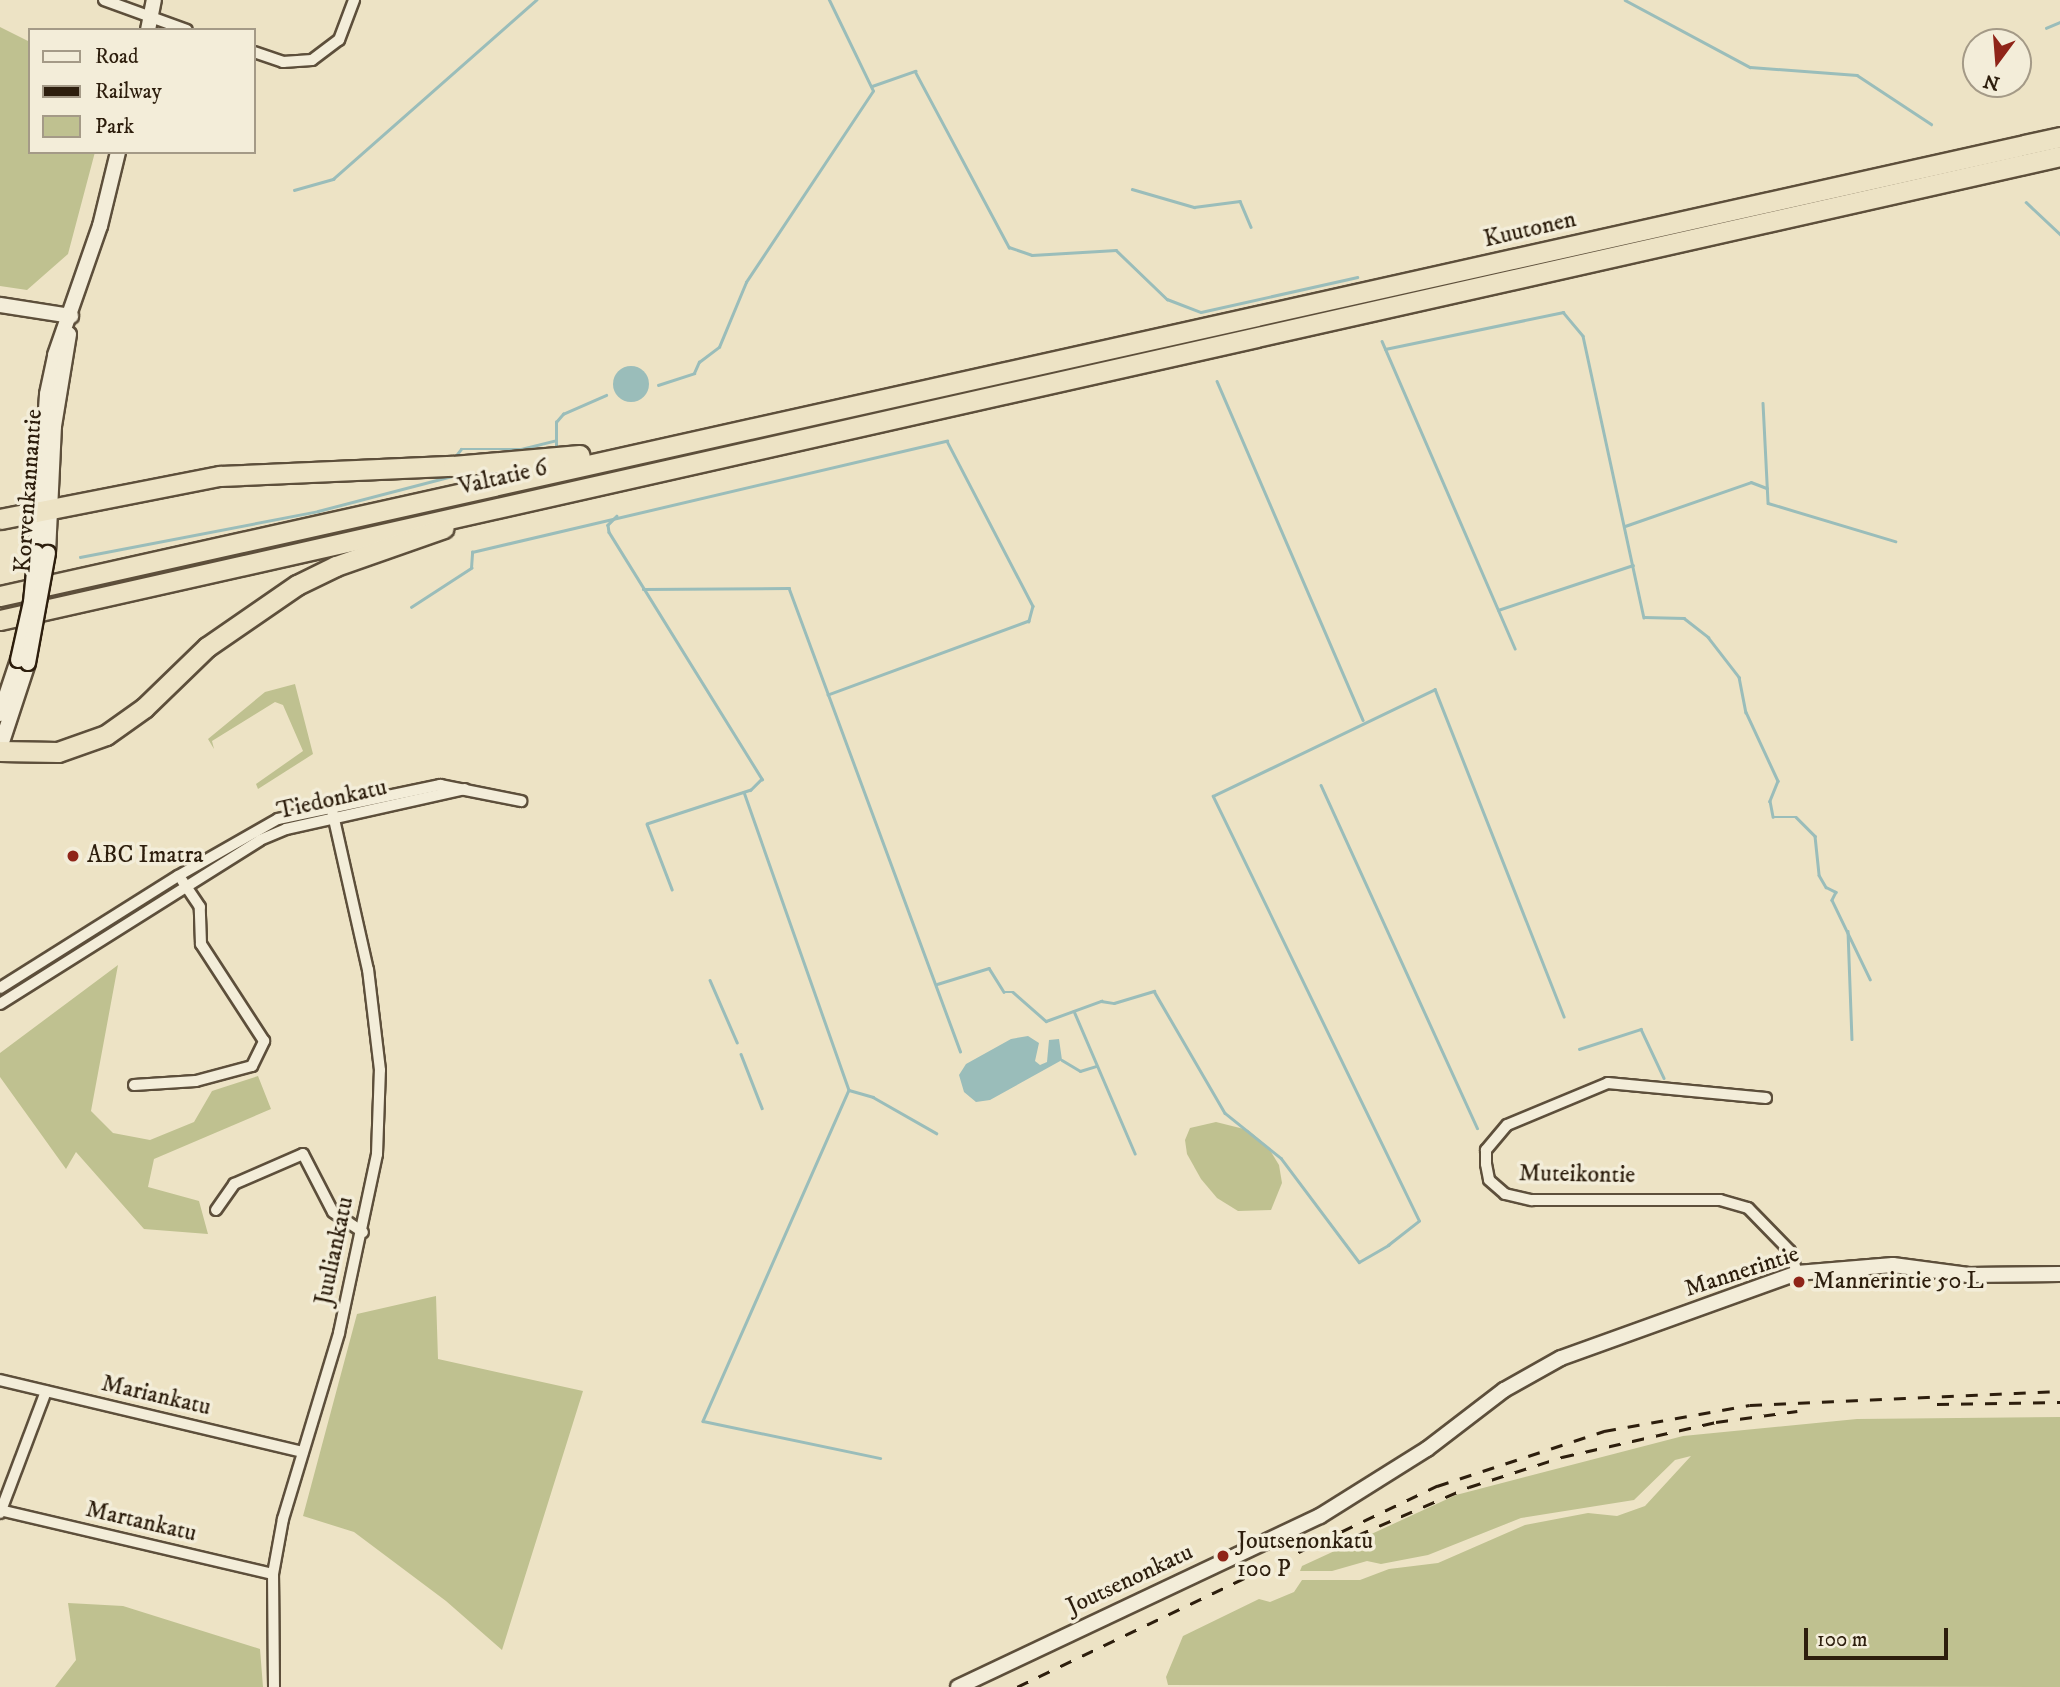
<!DOCTYPE html>
<html>
<head>
<meta charset="utf-8">
<style>
  body { margin:0 }
  #map { position:relative; width:2060px; height:1687px; overflow:hidden; background:#ede3c5; font-family:"IM FELL DW Pica",serif }
  div>[style] { position:absolute }
  [style*='--x'] { left:calc(var(--x)*1px); top:calc(var(--y)*1px); width:calc(var(--w)*1px); rotate:calc(var(--a)*1deg) }
  .green>* { inset:0; background:#bfc190 }
  .water>* { inset:0; background:#9abdba }
  .round { border-radius:50% }
  .stream>* { height:2.5px; margin:-1.25px; padding:0 1.25px; transform-origin:1.25px; border-radius:1.25px; background:#9abdba }
  .roads { filter:drop-shadow(2px 0 #5d4f3b) drop-shadow(-2px 0 #5d4f3b) drop-shadow(0 2px #5d4f3b) drop-shadow(0 -2px #5d4f3b) }
  .street>* { height:10px; margin:-5px; padding:0 5px; transform-origin:5px; border-radius:5px; background:#f3edd9 }
  .secondary>* { height:14px; margin:-7px; padding:0 7px; transform-origin:7px; border-radius:7px; background:#f3edd9 }
  .highway>* { height:19px; margin:-9.5px; padding:0 9.5px; transform-origin:9.5px; border-radius:9.5px; background:#ede3c5 }
  .rail>* { height:2.5px; margin-top:-1.25px; transform-origin:0; background:repeating-linear-gradient(90deg,#2d1e0d 0 12px,transparent 0 24px) }
  .bridges { filter:drop-shadow(2px 0 #2d1e0d) drop-shadow(-2px 0 #2d1e0d) drop-shadow(0 2px #2d1e0d) drop-shadow(0 -2px #2d1e0d) }
  .secondary-bridge>* { height:14px; margin:-7px; padding:0 7px; transform-origin:7px; border-radius:7px; background:#f3edd9 }
  .dots>* { width:19px; height:19px; translate:-50% -50%; box-sizing:border-box; border:4px solid #f3edd9; border-radius:50% }
  span { translate:-50% -50%; white-space:nowrap; text-align:center; line-height:1.15; -webkit-text-stroke:7px #f3edd9; paint-order:stroke }
  .street-label { font-size:24px; color:#2d1e0d }
  .poi-label { font-size:24px; color:#2d1e0d }
  .left { translate:0 -50%; text-align:left }
  .legend { position:absolute; left:28px; top:28px; width:228px; height:126px; box-sizing:border-box; background:#f3edd9; border:2px solid #a49a87; margin:0; padding:9px 12px; list-style:none; font-size:21px; color:#2d1e0d }
  .legend li { display:flex; align-items:center; gap:14px; height:35px }
  .legend b { width:35px; border:2px solid #a49a87 }
  .north { position:absolute; left:1962px; top:28px; width:70px; height:70px; box-sizing:border-box; background:#f3edd9; border:2px solid #a49a87; border-radius:50%; rotate:196deg; font-size:19px; font-weight:700; line-height:28px; text-align:center; color:#2d1e0d }
  .north::after { content:''; display:block; margin:auto; width:24px; height:32px; background:#8f2418; clip-path:polygon(50% 0,100% 100%,50% 72%,0 100%) }
  .scale { position:absolute; left:1804px; top:1628px; width:144px; height:32px; box-sizing:border-box; border:4px solid #2d1e0d; border-top:0; padding-left:9px; font-size:21px; line-height:24px; white-space:nowrap; color:#2d1e0d; -webkit-text-stroke:5px #f3edd9; paint-order:stroke }
</style>
</head>
<body>
<div id="map">
  <div class="green">
    <i style="clip-path:polygon(0 27px,30px 42px,30px 152px,95px 152px,68px 254px,27px 290px,0 286px)"></i>
    <i style="clip-path:polygon(295px 684px,313px 754px,258px 789px,256px 784px,303px 751px,283px 705px,275px 702px,212px 741px,214px 749px,208px 739px,265px 692px)"></i>
    <i style="clip-path:polygon(118px 965px,91px 1111px,113px 1133px,150px 1140px,194px 1122px,212px 1091px,258px 1076px,271px 1109px,154px 1159px,148px 1187px,199px 1201px,208px 1234px,144px 1229px,76px 1152px,66px 1169px,0 1077px,0 1053px)"></i>
    <i style="clip-path:polygon(1216px 1122px,1248px 1130px,1268px 1147px,1279px 1165px,1282px 1183px,1271px 1210px,1238px 1211px,1217px 1198px,1201px 1179px,1187px 1154px,1185px 1140px,1190px 1128px)"></i>
    <i style="clip-path:polygon(436px 1296px,438px 1359px,583px 1391px,502px 1650px,446px 1601px,354px 1532px,303px 1516px,357px 1314px)"></i>
    <i style="clip-path:polygon(2060px 1417px,2060px 1687px,1168px 1685px,1166px 1677px,1183px 1636px,1259px 1599px,1270px 1602px,1294px 1592px,1302px 1580px,1360px 1580px,1389px 1569px,1438px 1563px,1525px 1525px,1588px 1513px,1617px 1516px,1645px 1506px,1691px 1456px,1675px 1460px,1634px 1500px,1521px 1518px,1428px 1555px,1381px 1564px,1367px 1561px,1332px 1571px,1300px 1571px,1302px 1566px,1456px 1495px,1683px 1436px,1857px 1419px)"></i>
    <i style="clip-path:polygon(68px 1603px,123px 1606px,260px 1649px,263px 1687px,55px 1687px,76px 1660px)"></i>
  </div>
  <div class="water">
    <i class="round" style="left:613px;top:366px;width:36px;height:36px"></i>
    <i style="clip-path:polygon(1028px 1036px,1039px 1043px,1035px 1061px,1040px 1065px,1047px 1062px,1049px 1040px,1059px 1039px,1062px 1060px,990px 1100px,976px 1102px,964px 1092px,959px 1075px,966px 1064px,1011px 1039px)"></i>
  </div>
  <div class="stream">
    <i style="--x:1625;--y:0;--w:142;--a:28.2"></i>
    <i style="--x:1750;--y:67;--w:107;--a:4.3"></i>
    <i style="--x:1857;--y:75;--w:89;--a:33.5"></i>
    <i style="--x:2046;--y:28;--w:15;--a:-23"></i>
    <i style="--x:872;--y:86;--w:46;--a:-19.2"></i>
    <i style="--x:915;--y:71;--w:200;--a:61.9"></i>
    <i style="--x:1009;--y:247;--w:24;--a:19"></i>
    <i style="--x:1032;--y:255;--w:84;--a:-3.4"></i>
    <i style="--x:1116;--y:250;--w:71;--a:43.9"></i>
    <i style="--x:1167;--y:299;--w:36;--a:21"></i>
    <i style="--x:1201;--y:312;--w:160;--a:-12.6"></i>
    <i style="--x:1132;--y:189;--w:65;--a:16.2"></i>
    <i style="--x:1194;--y:207;--w:46;--a:-7.4"></i>
    <i style="--x:1240;--y:201;--w:28;--a:67"></i>
    <i style="--x:294;--y:190;--w:41;--a:-15.8"></i>
    <i style="--x:333;--y:179;--w:271;--a:-41.4"></i>
    <i style="--x:2026;--y:202;--w:47;--a:43.3"></i>
    <i style="--x:1382;--y:341;--w:335;--a:66.6"></i>
    <i style="--x:1385;--y:349;--w:182;--a:-11.7"></i>
    <i style="--x:1563;--y:312;--w:31;--a:50"></i>
    <i style="--x:1583;--y:336;--w:288;--a:77.8"></i>
    <i style="--x:1644;--y:617;--w:40;--a:1.4"></i>
    <i style="--x:1684;--y:618;--w:31;--a:38"></i>
    <i style="--x:1708;--y:637;--w:51;--a:52.2"></i>
    <i style="--x:1739;--y:677;--w:36;--a:79"></i>
    <i style="--x:1746;--y:712;--w:76;--a:65.1"></i>
    <i style="--x:1778;--y:781;--w:22;--a:112"></i>
    <i style="--x:1770;--y:801;--w:16;--a:79"></i>
    <i style="--x:1773;--y:817;--w:23;--a:0"></i>
    <i style="--x:1796;--y:817;--w:27;--a:45"></i>
    <i style="--x:1815;--y:836;--w:39;--a:84"></i>
    <i style="--x:1819;--y:875;--w:14;--a:60"></i>
    <i style="--x:1826;--y:887;--w:11;--a:27"></i>
    <i style="--x:1836;--y:892;--w:9;--a:117"></i>
    <i style="--x:1832;--y:900;--w:88;--a:64.3"></i>
    <i style="--x:1217;--y:381;--w:369;--a:66.7"></i>
    <i style="--x:658;--y:385;--w:38;--a:-18"></i>
    <i style="--x:694;--y:373;--w:12;--a:-66"></i>
    <i style="--x:699;--y:362;--w:25;--a:-37"></i>
    <i style="--x:719;--y:347;--w:70;--a:-67.4"></i>
    <i style="--x:746;--y:282;--w:229;--a:-56.4"></i>
    <i style="--x:873;--y:91;--w:101;--a:-115.8"></i>
    <i style="--x:1763;--y:403;--w:100;--a:87.1"></i>
    <i style="--x:1768;--y:503;--w:133;--a:16.7"></i>
    <i style="--x:556;--y:449;--w:27;--a:-90"></i>
    <i style="--x:556;--y:422;--w:11;--a:-49"></i>
    <i style="--x:563;--y:414;--w:47;--a:-23.8"></i>
    <i style="--x:454;--y:458;--w:11;--a:-52"></i>
    <i style="--x:461;--y:449;--w:60;--a:0"></i>
    <i style="--x:521;--y:449;--w:34;--a:-14"></i>
    <i style="--x:617;--y:516;--w:13;--a:135"></i>
    <i style="--x:608;--y:525;--w:7;--a:82"></i>
    <i style="--x:609;--y:532;--w:291;--a:58.2"></i>
    <i style="--x:762;--y:779;--w:16;--a:135"></i>
    <i style="--x:751;--y:790;--w:109;--a:161.9"></i>
    <i style="--x:647;--y:824;--w:70;--a:69"></i>
    <i style="--x:1625;--y:526;--w:133;--a:-19.2"></i>
    <i style="--x:1751;--y:482;--w:17;--a:21"></i>
    <i style="--x:80;--y:557;--w:242;--a:-10.9"></i>
    <i style="--x:318;--y:511;--w:147;--a:-14.6"></i>
    <i style="--x:643;--y:589;--w:146;--a:-0.4"></i>
    <i style="--x:789;--y:588;--w:494;--a:69.7"></i>
    <i style="--x:411;--y:607;--w:72;--a:-33"></i>
    <i style="--x:471;--y:568;--w:16;--a:-86"></i>
    <i style="--x:472;--y:552;--w:488;--a:-13.2"></i>
    <i style="--x:947;--y:441;--w:186;--a:62.5"></i>
    <i style="--x:1033;--y:606;--w:16;--a:105"></i>
    <i style="--x:1029;--y:621;--w:214;--a:159.8"></i>
    <i style="--x:1498;--y:610;--w:142;--a:-18.4"></i>
    <i style="--x:1321;--y:785;--w:377;--a:65.5"></i>
    <i style="--x:744;--y:792;--w:316;--a:70.6"></i>
    <i style="--x:849;--y:1090;--w:362;--a:113.8"></i>
    <i style="--x:703;--y:1421;--w:181;--a:11.8"></i>
    <i style="--x:1848;--y:931;--w:108;--a:87.9"></i>
    <i style="--x:710;--y:980;--w:68;--a:66.5"></i>
    <i style="--x:937;--y:984;--w:54;--a:-17.1"></i>
    <i style="--x:989;--y:968;--w:28;--a:58"></i>
    <i style="--x:1004;--y:992;--w:9;--a:0"></i>
    <i style="--x:1013;--y:992;--w:44;--a:41.3"></i>
    <i style="--x:1046;--y:1021;--w:59;--a:-20"></i>
    <i style="--x:1101;--y:1001;--w:13;--a:9"></i>
    <i style="--x:1114;--y:1003;--w:42;--a:-16.7"></i>
    <i style="--x:1154;--y:991;--w:141;--a:59.8"></i>
    <i style="--x:1225;--y:1113;--w:72;--a:38.8"></i>
    <i style="--x:1281;--y:1158;--w:130;--a:53.1"></i>
    <i style="--x:1359;--y:1262;--w:34;--a:-30"></i>
    <i style="--x:1388;--y:1245;--w:39;--a:-38"></i>
    <i style="--x:1419;--y:1221;--w:472;--a:-115.9"></i>
    <i style="--x:1213;--y:796;--w:246;--a:-25.7"></i>
    <i style="--x:1435;--y:689;--w:352;--a:68.5"></i>
    <i style="--x:1074;--y:1011;--w:155;--a:66.8"></i>
    <i style="--x:1579;--y:1049;--w:65;--a:-17.9"></i>
    <i style="--x:1641;--y:1029;--w:54;--a:64.9"></i>
    <i style="--x:741;--y:1054;--w:58;--a:68.7"></i>
    <i style="--x:1062;--y:1060;--w:21;--a:31"></i>
    <i style="--x:1080;--y:1071;--w:17;--a:-17"></i>
    <i style="--x:849;--y:1090;--w:25;--a:16"></i>
    <i style="--x:873;--y:1097;--w:73;--a:29.7"></i>
  </div>
  <div class="roads">
    <div class="street">
      <i style="--x:104;--y:0;--w:88;--a:19.9"></i>
      <i style="--x:254;--y:52;--w:31;--a:19"></i>
      <i style="--x:283;--y:62;--w:29;--a:-4"></i>
      <i style="--x:312;--y:60;--w:34;--a:-37"></i>
      <i style="--x:339;--y:40;--w:43;--a:-69.4"></i>
      <i style="--x:0;--y:988;--w:210;--a:-32.2"></i>
      <i style="--x:178;--y:876;--w:115;--a:-29.7"></i>
      <i style="--x:278;--y:819;--w:166;--a:-11.9"></i>
      <i style="--x:440;--y:785;--w:83;--a:11.2"></i>
      <i style="--x:0;--y:1004;--w:307;--a:-32.2"></i>
      <i style="--x:260;--y:840;--w:28;--a:-23"></i>
      <i style="--x:286;--y:829;--w:183;--a:-12.6"></i>
      <i style="--x:134;--y:1085;--w:62;--a:-3.7"></i>
      <i style="--x:196;--y:1081;--w:58;--a:-15"></i>
      <i style="--x:252;--y:1066;--w:28;--a:-64"></i>
      <i style="--x:264;--y:1041;--w:116;--a:-123"></i>
      <i style="--x:201;--y:944;--w:37;--a:-92"></i>
      <i style="--x:200;--y:907;--w:32;--a:-124"></i>
      <i style="--x:1766;--y:1098;--w:159;--a:-174.6"></i>
      <i style="--x:1608;--y:1083;--w:109;--a:157.4"></i>
      <i style="--x:1507;--y:1125;--w:33;--a:130"></i>
      <i style="--x:1486;--y:1150;--w:14;--a:90"></i>
      <i style="--x:1486;--y:1164;--w:16;--a:79"></i>
      <i style="--x:1489;--y:1180;--w:21;--a:41"></i>
      <i style="--x:1505;--y:1194;--w:28;--a:13"></i>
      <i style="--x:1532;--y:1200;--w:188;--a:0"></i>
      <i style="--x:1720;--y:1200;--w:29;--a:16"></i>
      <i style="--x:1748;--y:1208;--w:60;--a:45.7"></i>
      <i style="--x:1790;--y:1251;--w:23;--a:72"></i>
      <i style="--x:216;--y:1210;--w:32;--a:-55"></i>
      <i style="--x:234;--y:1184;--w:75;--a:-23.5"></i>
      <i style="--x:303;--y:1154;--w:65;--a:62.7"></i>
      <i style="--x:333;--y:1212;--w:36;--a:34"></i>
      <i style="--x:0;--y:1380;--w:311;--a:13.4"></i>
      <i style="--x:0;--y:1510;--w:280;--a:13.2"></i>
      <i style="--x:0;--y:1513;--w:130;--a:-69.3"></i>
      <i style="--x:274;--y:1687;--w:113;--a:-90.5"></i>
      <i style="--x:273;--y:1574;--w:56;--a:-79.7"></i>
      <i style="--x:283;--y:1519;--w:194;--a:-73.2"></i>
      <i style="--x:339;--y:1333;--w:183;--a:-78"></i>
      <i style="--x:377;--y:1154;--w:84;--a:-88"></i>
      <i style="--x:380;--y:1070;--w:101;--a:-96.8"></i>
      <i style="--x:368;--y:970;--w:168;--a:-102.7"></i>
    </div>
    <div class="secondary">
      <i style="--x:148;--y:30;--w:31;--a:-79"></i>
      <i style="--x:0;--y:305;--w:72;--a:8.8"></i>
      <i style="--x:36;--y:552;--w:158;--a:-86"></i>
      <i style="--x:47;--y:394;--w:40;--a:-78"></i>
      <i style="--x:55;--y:355;--w:137;--a:-70.8"></i>
      <i style="--x:100;--y:226;--w:76;--a:-76.3"></i>
      <i style="--x:48;--y:553;--w:127;--a:-87.3"></i>
      <i style="--x:54;--y:426;--w:93;--a:-80.7"></i>
      <i style="--x:0;--y:714;--w:57;--a:-71.6"></i>
      <i style="--x:0;--y:748;--w:89;--a:-71.8"></i>
      <i style="--x:958;--y:1687;--w:400;--a:-25.3"></i>
      <i style="--x:1320;--y:1516;--w:126;--a:-32.1"></i>
      <i style="--x:1427;--y:1449;--w:97;--a:-37.5"></i>
      <i style="--x:1504;--y:1390;--w:65;--a:-29.3"></i>
      <i style="--x:1561;--y:1358;--w:251;--a:-19.8"></i>
      <i style="--x:1797;--y:1273;--w:96;--a:-4.8"></i>
      <i style="--x:1893;--y:1265;--w:76;--a:7.6"></i>
      <i style="--x:1968;--y:1275;--w:92;--a:-0.6"></i>
    </div>
    <div class="highway">
      <i style="--x:0;--y:519;--w:224;--a:-11.1"></i>
      <i style="--x:220;--y:476;--w:233;--a:-2.5"></i>
      <i style="--x:453;--y:466;--w:127;--a:-5"></i>
      <i style="--x:0;--y:596;--w:2111;--a:-12.56"></i>
      <i style="--x:0;--y:620;--w:2112;--a:-12.69"></i>
      <i style="--x:0;--y:751;--w:58;--a:1"></i>
      <i style="--x:58;--y:752;--w:51;--a:-19.5"></i>
      <i style="--x:106;--y:735;--w:47;--a:-35.4"></i>
      <i style="--x:144;--y:708;--w:88;--a:-44.1"></i>
      <i style="--x:207;--y:647;--w:109;--a:-34.6"></i>
      <i style="--x:297;--y:585;--w:43;--a:-26"></i>
      <i style="--x:336;--y:566;--w:114;--a:-19.4"></i>
    </div>
  </div>
  <div class="rail">
    <i style="--x:1937;--y:1404;--w:123;--a:-0.9"></i>
    <i style="--x:1335;--y:1545;--w:146;--a:-23.4"></i>
    <i style="--x:1469;--y:1487;--w:98;--a:-17.9"></i>
    <i style="--x:1562;--y:1457;--w:158;--a:-12.8"></i>
    <i style="--x:1716;--y:1422;--w:82;--a:-7.7"></i>
    <i style="--x:1017;--y:1687;--w:466;--a:-25.6"></i>
    <i style="--x:1437;--y:1486;--w:176;--a:-18.2"></i>
    <i style="--x:1604;--y:1431;--w:148;--a:-10.1"></i>
    <i style="--x:1750;--y:1405;--w:310;--a:-2.6"></i>
  </div>
  <div class="bridges">
    <div class="secondary-bridge">
      <i style="--x:18;--y:660;--w:59;--a:-77.4"></i>
      <i style="--x:31;--y:602;--w:50;--a:-84.3"></i>
      <i style="--x:28;--y:663;--w:112;--a:-79.7"></i>
    </div>
  </div>
  <div class="dots">
    <i style="left:73px;top:856px;background:#8f2418"></i>
    <i style="left:1799px;top:1282px;background:#8f2418"></i>
    <i style="left:1223px;top:1556px;background:#8f2418"></i>
  </div>
  <div class="street-label">
    <span style="left:1530px;top:230px;rotate:-13deg">Kuutonen</span>
    <span style="left:503px;top:478px;rotate:-13deg">Valtatie 6</span>
    <span style="left:29px;top:491px;rotate:-86deg">Korvenkannantie</span>
    <span style="left:332px;top:800px;rotate:-13deg">Tiedonkatu</span>
    <span style="left:1577px;top:1175px;rotate:1deg">Muteikontie</span>
    <span style="left:335px;top:1251px;rotate:-78deg">Juuliankatu</span>
    <span style="left:1742px;top:1272px;rotate:-18deg">Mannerintie</span>
    <span style="left:156px;top:1396px;rotate:13deg">Mariankatu</span>
    <span style="left:141px;top:1522px;rotate:13deg">Martankatu</span>
    <span style="left:1130px;top:1580px;rotate:-25deg">Joutsenonkatu</span>
  </div>
  <div class="poi-label">
    <span class="left" style="left:87px;top:856px">ABC Imatra</span>
    <span class="left" style="left:1813px;top:1282px">Mannerintie 50 L</span>
    <span class="left" style="left:1237px;top:1556px">Joutsenonkatu<br>100 P</span>
  </div>
  <ul class="legend">
  <li><b style="height:9px;background:#f3edd9"></b>Road</li>
  <li><b style="height:9px;background:#2d1e0d"></b>Railway</li>
  <li><b style="height:19px;background:#bfc190"></b>Park</li>
  </ul>
  <div class="north">N</div>
  <div class="scale">100 m</div>
</div>
</body>
</html>
